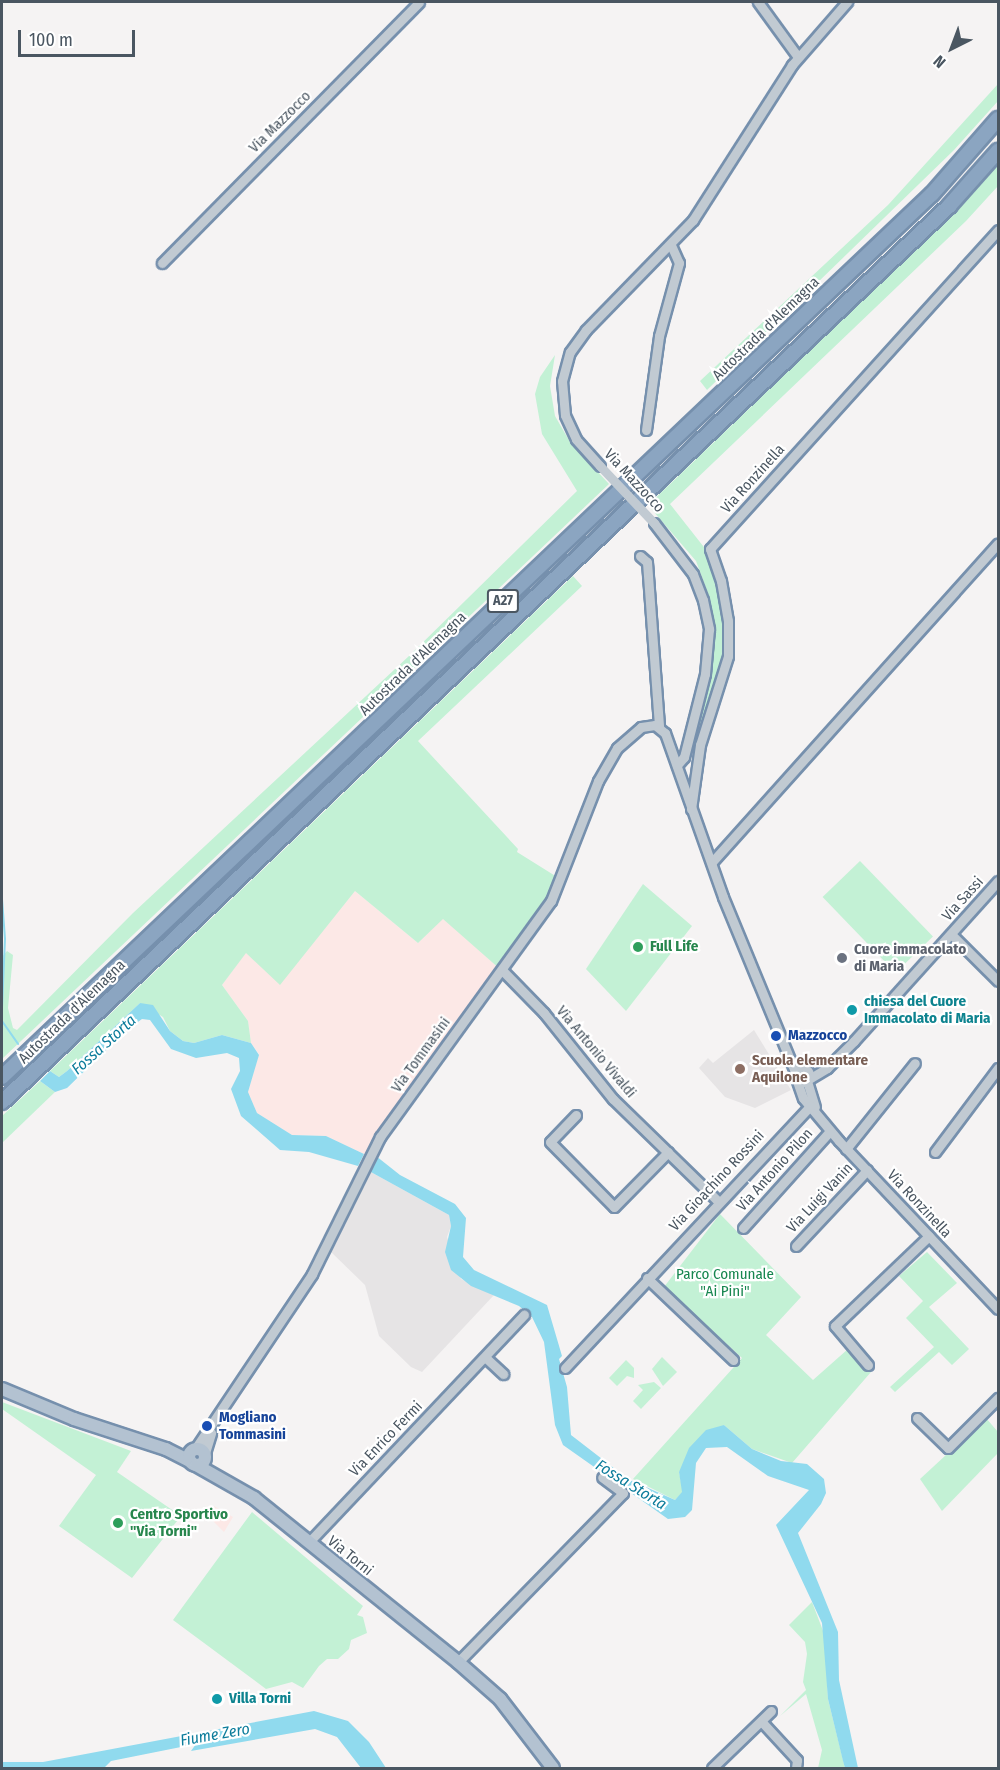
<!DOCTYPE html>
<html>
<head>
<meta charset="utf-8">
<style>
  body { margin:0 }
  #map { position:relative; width:1000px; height:1770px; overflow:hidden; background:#f5f3f3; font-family:"Fira Sans Condensed",sans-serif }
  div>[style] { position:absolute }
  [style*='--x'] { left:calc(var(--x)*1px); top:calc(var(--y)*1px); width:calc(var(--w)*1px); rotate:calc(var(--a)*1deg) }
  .education>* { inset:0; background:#e6e4e5 }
  .medical>* { inset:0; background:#fce8e6 }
  .green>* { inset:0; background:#c3f1d5; transform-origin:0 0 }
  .water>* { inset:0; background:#90daee }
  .stream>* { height:2px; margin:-1px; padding:0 1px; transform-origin:1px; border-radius:1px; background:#90daee }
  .roads { filter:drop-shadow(2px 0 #7690ad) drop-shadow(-2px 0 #7690ad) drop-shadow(0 2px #7690ad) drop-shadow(0 -2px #7690ad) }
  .minor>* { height:9px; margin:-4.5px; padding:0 4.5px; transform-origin:4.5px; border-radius:4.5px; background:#c1cad2 }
  .minor>.ring { margin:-4.5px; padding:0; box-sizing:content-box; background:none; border:9px solid #c1cad2; border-radius:50% }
  .major>* { height:12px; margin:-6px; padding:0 6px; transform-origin:6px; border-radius:6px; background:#b3c2d1 }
  .major>.ring { margin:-6px; padding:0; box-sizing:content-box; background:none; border:12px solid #b3c2d1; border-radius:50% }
  .highway>* { height:14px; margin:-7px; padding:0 7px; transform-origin:7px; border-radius:7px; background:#8ba5c1 }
  .minor-bridge>* { height:9px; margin:-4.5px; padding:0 4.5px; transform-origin:4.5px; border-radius:4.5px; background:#c1cad2 }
  .dots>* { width:16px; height:16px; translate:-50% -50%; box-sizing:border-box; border:3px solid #fff; border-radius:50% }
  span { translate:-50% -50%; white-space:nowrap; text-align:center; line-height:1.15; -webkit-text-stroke:4.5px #fff; paint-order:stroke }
  .shield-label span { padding:2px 4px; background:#fff; border:2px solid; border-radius:4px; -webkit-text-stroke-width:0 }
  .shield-label { font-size:14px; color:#4a5661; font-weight:700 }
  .street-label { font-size:15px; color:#4a5661 }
  .leisure-label { font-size:15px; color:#27864d; font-weight:700 }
  .left { translate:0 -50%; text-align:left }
  .worship-label { font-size:15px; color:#5b616d; font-weight:700 }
  .culture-label { font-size:15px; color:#0d838f; font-weight:700 }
  .transit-label { font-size:15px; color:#164399; font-weight:700 }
  .education-label { font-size:15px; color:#785e54; font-weight:700 }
  .park-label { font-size:15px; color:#17864f }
  .water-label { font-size:16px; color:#0c7c9b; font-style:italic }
  .frame { position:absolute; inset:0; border:3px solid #4a5661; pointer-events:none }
  .north { position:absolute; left:922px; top:18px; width:60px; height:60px; -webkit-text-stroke:4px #fff; paint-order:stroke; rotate:222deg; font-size:16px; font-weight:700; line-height:24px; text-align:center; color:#4a5661 }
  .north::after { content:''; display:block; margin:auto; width:21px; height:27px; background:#4a5661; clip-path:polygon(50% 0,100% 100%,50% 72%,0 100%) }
  .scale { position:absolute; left:18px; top:30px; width:117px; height:27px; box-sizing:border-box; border:3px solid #4a5661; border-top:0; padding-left:8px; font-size:18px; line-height:21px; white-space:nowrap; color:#4a5661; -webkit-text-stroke:4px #fff; paint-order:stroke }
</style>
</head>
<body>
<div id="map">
  <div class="education">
    <i style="clip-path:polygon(754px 1030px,791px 1090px,755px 1108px,725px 1097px,699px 1068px,708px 1058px,713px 1063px)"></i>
    <i style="clip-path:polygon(369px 1171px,449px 1215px,451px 1226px,447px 1237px,461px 1279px,494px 1295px,422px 1372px,411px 1367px,379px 1336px,365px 1285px,330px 1251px)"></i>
  </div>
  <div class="medical">
    <i style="clip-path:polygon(355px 891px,418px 943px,443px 918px,501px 970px,364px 1154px,326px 1136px,292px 1135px,257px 1113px,248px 1092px,259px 1054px,251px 1043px,248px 1021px,222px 985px,246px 952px,280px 984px)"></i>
    <i style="clip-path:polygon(214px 1506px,233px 1517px,224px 1532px,206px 1514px)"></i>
  </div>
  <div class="green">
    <i style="clip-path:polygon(998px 84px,998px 101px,954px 150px,707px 390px,700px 381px,888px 205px)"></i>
    <i style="clip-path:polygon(998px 164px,998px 186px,966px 221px,670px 504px,707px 551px,725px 595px,728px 649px,715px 704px,698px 727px,710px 682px,713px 641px,710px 599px,696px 561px,648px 505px,926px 240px)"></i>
    <i style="clip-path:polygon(555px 355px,550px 386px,555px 416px,570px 442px,609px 484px,2px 1059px,2px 957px,7px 951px,13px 955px,8px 1008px,13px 1028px,17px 1030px,133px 913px,409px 656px,577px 491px,542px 434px,535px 394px,540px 377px)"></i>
    <i style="clip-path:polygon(573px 576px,582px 586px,418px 741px,518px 849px,517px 852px,557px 877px,541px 908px,501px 970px,443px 919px,418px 943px,355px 891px,280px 985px,246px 953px,222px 985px,248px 1021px,251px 1043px,222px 1035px,194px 1043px,183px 1041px,170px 1031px,163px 1017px,140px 1003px,67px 1071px,59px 1077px,50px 1071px)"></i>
    <i style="left:860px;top:861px;width:105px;height:52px;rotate:46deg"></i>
    <i style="clip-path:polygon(643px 884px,692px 926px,626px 1011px,586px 969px)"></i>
    <i style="clip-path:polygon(40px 1081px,55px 1092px,2px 1143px,2px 1116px)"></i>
    <i style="clip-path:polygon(720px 1214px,801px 1297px,766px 1335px,813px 1380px,848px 1349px,871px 1372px,792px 1463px,752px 1449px,724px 1425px,679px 1472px,683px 1492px,675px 1500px,633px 1479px,742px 1358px,664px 1287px)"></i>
    <i style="clip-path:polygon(927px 1252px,957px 1283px,929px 1307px,969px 1349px,952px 1365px,939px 1352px,895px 1392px,890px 1387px,934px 1347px,906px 1318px,923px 1301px,899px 1276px)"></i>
    <i style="clip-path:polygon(662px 1357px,677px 1372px,663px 1386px,652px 1369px)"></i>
    <i style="clip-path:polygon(626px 1360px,634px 1368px,634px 1378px,627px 1376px,617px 1386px,609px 1378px)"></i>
    <i style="clip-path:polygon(654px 1382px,661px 1388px,641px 1409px,633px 1401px,643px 1390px,638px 1385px)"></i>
    <i style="clip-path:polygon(2px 1402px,131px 1451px,117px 1472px,181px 1516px,132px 1578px,59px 1526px,96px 1475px,2px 1409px)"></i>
    <i style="clip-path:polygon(986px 1418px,998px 1432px,998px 1453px,942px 1511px,920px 1479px)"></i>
    <i style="clip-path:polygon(252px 1512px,363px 1606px,357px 1615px,363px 1617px,367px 1633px,351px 1640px,349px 1649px,338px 1659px,327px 1659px,319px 1666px,303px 1688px,292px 1682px,266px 1689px,173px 1620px)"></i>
    <i style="clip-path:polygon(812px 1602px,825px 1636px,828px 1699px,845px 1768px,818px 1768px,822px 1750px,806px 1694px,780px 1716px,806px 1690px,803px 1682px,807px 1654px,805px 1642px,789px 1625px)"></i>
  </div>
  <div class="water">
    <i style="clip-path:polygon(140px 1003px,153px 1005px,170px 1031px,183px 1041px,194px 1043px,222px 1035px,251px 1043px,259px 1055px,248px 1092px,257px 1113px,292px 1135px,326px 1136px,364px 1154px,358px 1166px,309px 1152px,280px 1150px,241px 1116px,231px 1089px,240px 1071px,239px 1058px,227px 1053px,196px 1058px,171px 1049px,150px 1020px,142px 1019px,128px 1029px,67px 1088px,55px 1092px,40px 1081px,50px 1071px,59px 1077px,67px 1071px)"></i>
    <i style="clip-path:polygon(376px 1156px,400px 1175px,455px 1204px,466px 1218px,463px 1257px,474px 1270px,547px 1305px,562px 1356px,559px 1359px,567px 1387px,571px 1435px,628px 1479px,675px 1500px,682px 1492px,679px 1472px,689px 1448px,706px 1430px,724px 1425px,752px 1449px,781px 1461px,807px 1464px,824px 1479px,826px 1493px,821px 1504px,798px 1533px,838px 1632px,839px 1680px,858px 1768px,845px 1768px,843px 1761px,828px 1699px,822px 1623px,776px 1525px,809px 1490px,768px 1476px,727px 1447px,706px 1448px,696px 1463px,692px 1510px,685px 1517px,668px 1519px,563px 1445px,555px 1425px,544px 1342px,532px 1317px,519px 1306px,471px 1286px,451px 1270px,445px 1252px,451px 1226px,449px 1215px,369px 1171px)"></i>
    <i style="clip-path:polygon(314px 1711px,348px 1721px,369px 1742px,386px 1768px,361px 1768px,337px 1737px,315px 1729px,191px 1751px,196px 1744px,111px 1761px,104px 1768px,2px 1768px,2px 1762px,43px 1762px)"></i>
  </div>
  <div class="stream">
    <i style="--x:2;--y:899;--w:40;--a:85.7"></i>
    <i style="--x:5;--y:939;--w:68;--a:92.5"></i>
    <i style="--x:2;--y:1021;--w:28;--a:55"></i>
  </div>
  <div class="roads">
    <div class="minor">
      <i style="--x:758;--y:2;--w:68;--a:54"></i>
      <i style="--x:162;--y:263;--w:366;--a:-45.4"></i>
      <i style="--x:646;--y:430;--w:95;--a:-82.1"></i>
      <i style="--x:659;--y:336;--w:76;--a:-74.7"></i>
      <i style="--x:679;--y:263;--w:20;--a:-114"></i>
      <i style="--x:600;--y:466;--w:36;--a:-132"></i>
      <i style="--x:576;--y:439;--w:26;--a:-115"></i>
      <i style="--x:565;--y:415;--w:34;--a:-95"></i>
      <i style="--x:562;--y:381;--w:30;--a:-75"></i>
      <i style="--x:570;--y:352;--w:27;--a:-54"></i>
      <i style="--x:586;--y:330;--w:153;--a:-45.8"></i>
      <i style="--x:693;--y:220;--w:184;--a:-57.4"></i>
      <i style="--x:792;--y:65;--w:84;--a:-48.9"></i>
      <i style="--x:654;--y:523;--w:64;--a:52.6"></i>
      <i style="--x:693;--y:574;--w:28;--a:69"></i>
      <i style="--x:703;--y:600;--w:30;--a:78"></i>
      <i style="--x:709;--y:629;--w:45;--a:95.1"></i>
      <i style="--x:705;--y:674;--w:86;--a:104.2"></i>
      <i style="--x:684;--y:757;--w:11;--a:131"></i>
      <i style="--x:640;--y:556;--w:9;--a:41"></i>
      <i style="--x:647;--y:562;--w:165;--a:85.8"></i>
      <i style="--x:691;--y:809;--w:65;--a:-82"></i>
      <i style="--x:700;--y:745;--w:93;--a:-72.5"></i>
      <i style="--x:728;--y:656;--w:35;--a:-90"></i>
      <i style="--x:728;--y:621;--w:41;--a:-99.9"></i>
      <i style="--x:721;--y:581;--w:34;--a:-109"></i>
      <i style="--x:710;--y:549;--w:430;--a:-47.9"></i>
      <i style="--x:712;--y:862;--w:428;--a:-48.1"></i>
      <i style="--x:951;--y:934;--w:66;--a:45"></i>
      <i style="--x:502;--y:970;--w:60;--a:45.7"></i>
      <i style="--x:544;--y:1013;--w:110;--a:51.3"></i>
      <i style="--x:613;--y:1099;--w:148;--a:44.2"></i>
      <i class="ring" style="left:795px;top:1068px;width:5px;height:5px"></i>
      <i style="--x:809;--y:1079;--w:21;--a:-31"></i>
      <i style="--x:827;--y:1068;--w:38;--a:-45"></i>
      <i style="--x:854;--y:1041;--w:215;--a:-48"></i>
      <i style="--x:797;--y:1081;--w:18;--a:71"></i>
      <i style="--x:803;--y:1098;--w:56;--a:50.1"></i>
      <i style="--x:839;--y:1141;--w:231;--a:46.6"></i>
      <i style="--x:807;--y:1081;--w:27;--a:73"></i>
      <i style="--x:576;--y:1115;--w:37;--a:134"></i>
      <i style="--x:550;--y:1142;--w:91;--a:45.4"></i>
      <i style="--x:614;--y:1207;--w:77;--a:-45.5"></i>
      <i style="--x:846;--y:1149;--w:110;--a:-51.3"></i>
      <i style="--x:935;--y:1152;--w:105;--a:-53.1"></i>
      <i style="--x:743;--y:1228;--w:130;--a:-48.1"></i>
      <i style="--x:796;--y:1246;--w:104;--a:-46.9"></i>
      <i style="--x:647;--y:1278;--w:119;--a:43.6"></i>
      <i style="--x:485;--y:1357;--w:25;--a:43"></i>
      <i style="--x:868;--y:1365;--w:51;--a:-130.2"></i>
      <i style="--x:835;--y:1326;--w:130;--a:-43.8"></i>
      <i style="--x:565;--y:1368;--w:359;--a:-46.9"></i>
      <i style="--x:917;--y:1418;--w:43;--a:44.1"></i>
      <i style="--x:948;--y:1448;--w:71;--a:-45"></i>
      <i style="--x:195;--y:1449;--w:211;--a:-56.2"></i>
      <i style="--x:312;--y:1274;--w:153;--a:-63.6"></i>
      <i style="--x:380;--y:1137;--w:291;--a:-54.1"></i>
      <i style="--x:551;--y:901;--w:129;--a:-68.6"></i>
      <i style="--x:598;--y:781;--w:38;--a:-60"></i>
      <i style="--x:617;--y:748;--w:32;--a:-41"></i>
      <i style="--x:641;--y:727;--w:14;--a:-8"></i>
      <i style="--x:655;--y:725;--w:13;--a:39"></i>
      <i style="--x:665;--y:733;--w:174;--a:70.5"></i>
      <i style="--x:723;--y:897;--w:189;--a:67.6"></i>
      <i style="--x:205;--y:1453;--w:21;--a:-73"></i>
      <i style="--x:309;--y:1542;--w:313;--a:-46.6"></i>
      <i style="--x:458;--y:1662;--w:236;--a:-45.7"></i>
      <i style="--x:623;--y:1493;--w:26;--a:-143"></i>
      <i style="--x:761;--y:1721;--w:53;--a:47.3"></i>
      <i style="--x:797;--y:1760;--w:8;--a:97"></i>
      <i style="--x:712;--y:1768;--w:82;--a:-44"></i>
    </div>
    <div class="major">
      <i style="--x:2;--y:1389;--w:78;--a:22.6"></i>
      <i style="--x:74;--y:1419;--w:97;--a:18.1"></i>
      <i style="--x:166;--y:1449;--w:28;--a:27"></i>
      <i class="ring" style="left:189px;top:1449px;width:4px;height:4px"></i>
      <i style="--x:196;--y:1465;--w:67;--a:29.6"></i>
      <i style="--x:254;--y:1498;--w:262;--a:38.8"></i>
      <i style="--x:458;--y:1662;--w:56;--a:41.4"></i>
      <i style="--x:500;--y:1699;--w:87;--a:52.5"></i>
    </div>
    <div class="highway">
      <i style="--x:2;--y:1077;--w:1282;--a:-43.52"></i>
      <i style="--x:932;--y:194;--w:100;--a:-48.7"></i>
      <i style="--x:2;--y:1102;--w:1304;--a:-43.41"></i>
      <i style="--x:949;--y:206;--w:74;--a:-48.3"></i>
    </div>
  </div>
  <div class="minor-bridge">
    <i style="--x:600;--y:466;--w:79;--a:46.5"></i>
  </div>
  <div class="dots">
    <i style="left:638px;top:947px;background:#2e9e5b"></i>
    <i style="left:842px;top:958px;background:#6b7280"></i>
    <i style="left:852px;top:1010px;background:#0f9aa8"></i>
    <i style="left:776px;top:1036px;background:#1a4fb4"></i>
    <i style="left:740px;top:1069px;background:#8d6e63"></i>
    <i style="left:207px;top:1426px;background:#1a4fb4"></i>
    <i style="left:118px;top:1523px;background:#2e9e5b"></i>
    <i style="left:217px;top:1699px;background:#0f9aa8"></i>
  </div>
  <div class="shield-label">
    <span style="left:503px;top:601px">A27</span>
  </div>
  <div class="street-label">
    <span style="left:280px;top:122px;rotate:-45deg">Via Mazzocco</span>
    <span style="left:766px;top:329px;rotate:-44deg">Autostrada d'Alemagna</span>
    <span style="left:753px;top:479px;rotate:-48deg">Via Ronzinella</span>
    <span style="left:634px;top:481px;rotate:47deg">Via Mazzocco</span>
    <span style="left:413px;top:664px;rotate:-44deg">Autostrada d'Alemagna</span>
    <span style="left:963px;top:899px;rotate:-48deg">Via Sassi</span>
    <span style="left:72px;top:1012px;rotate:-44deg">Autostrada d'Alemagna</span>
    <span style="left:596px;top:1052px;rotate:50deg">Via Antonio Vivaldi</span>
    <span style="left:421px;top:1055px;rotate:-54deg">Via Tommasini</span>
    <span style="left:775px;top:1170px;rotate:-48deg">Via Antonio Pilon</span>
    <span style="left:717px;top:1181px;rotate:-47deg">Via Gioachino Rossini</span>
    <span style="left:820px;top:1198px;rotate:-47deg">Via Luigi Vanin</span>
    <span style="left:919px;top:1204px;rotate:47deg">Via Ronzinella</span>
    <span style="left:386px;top:1439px;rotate:-46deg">Via Enrico Fermi</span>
    <span style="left:350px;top:1556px;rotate:39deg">Via Torni</span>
  </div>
  <div class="leisure-label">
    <span class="left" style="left:650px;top:947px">Full Life</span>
    <span class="left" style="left:130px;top:1523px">Centro Sportivo<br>"Via Torni"</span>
  </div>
  <div class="worship-label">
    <span class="left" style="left:854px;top:958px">Cuore immacolato<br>di Maria</span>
  </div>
  <div class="culture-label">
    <span class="left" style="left:864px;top:1010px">chiesa del Cuore<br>Immacolato di Maria</span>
    <span class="left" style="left:229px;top:1699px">Villa Torni</span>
  </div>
  <div class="transit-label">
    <span class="left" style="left:788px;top:1036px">Mazzocco</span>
    <span class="left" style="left:219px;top:1426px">Mogliano<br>Tommasini</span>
  </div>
  <div class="education-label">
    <span class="left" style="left:752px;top:1069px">Scuola elementare<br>Aquilone</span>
  </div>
  <div class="park-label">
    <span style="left:725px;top:1283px">Parco Comunale<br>"Ai Pini"</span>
  </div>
  <div class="water-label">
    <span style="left:104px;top:1045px;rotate:-42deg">Fossa Storta</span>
    <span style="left:631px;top:1485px;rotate:32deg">Fossa Storta</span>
    <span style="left:215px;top:1735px;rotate:-10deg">Fiume Zero</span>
  </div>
  <div class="frame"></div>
  <div class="north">N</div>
  <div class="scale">100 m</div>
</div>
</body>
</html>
